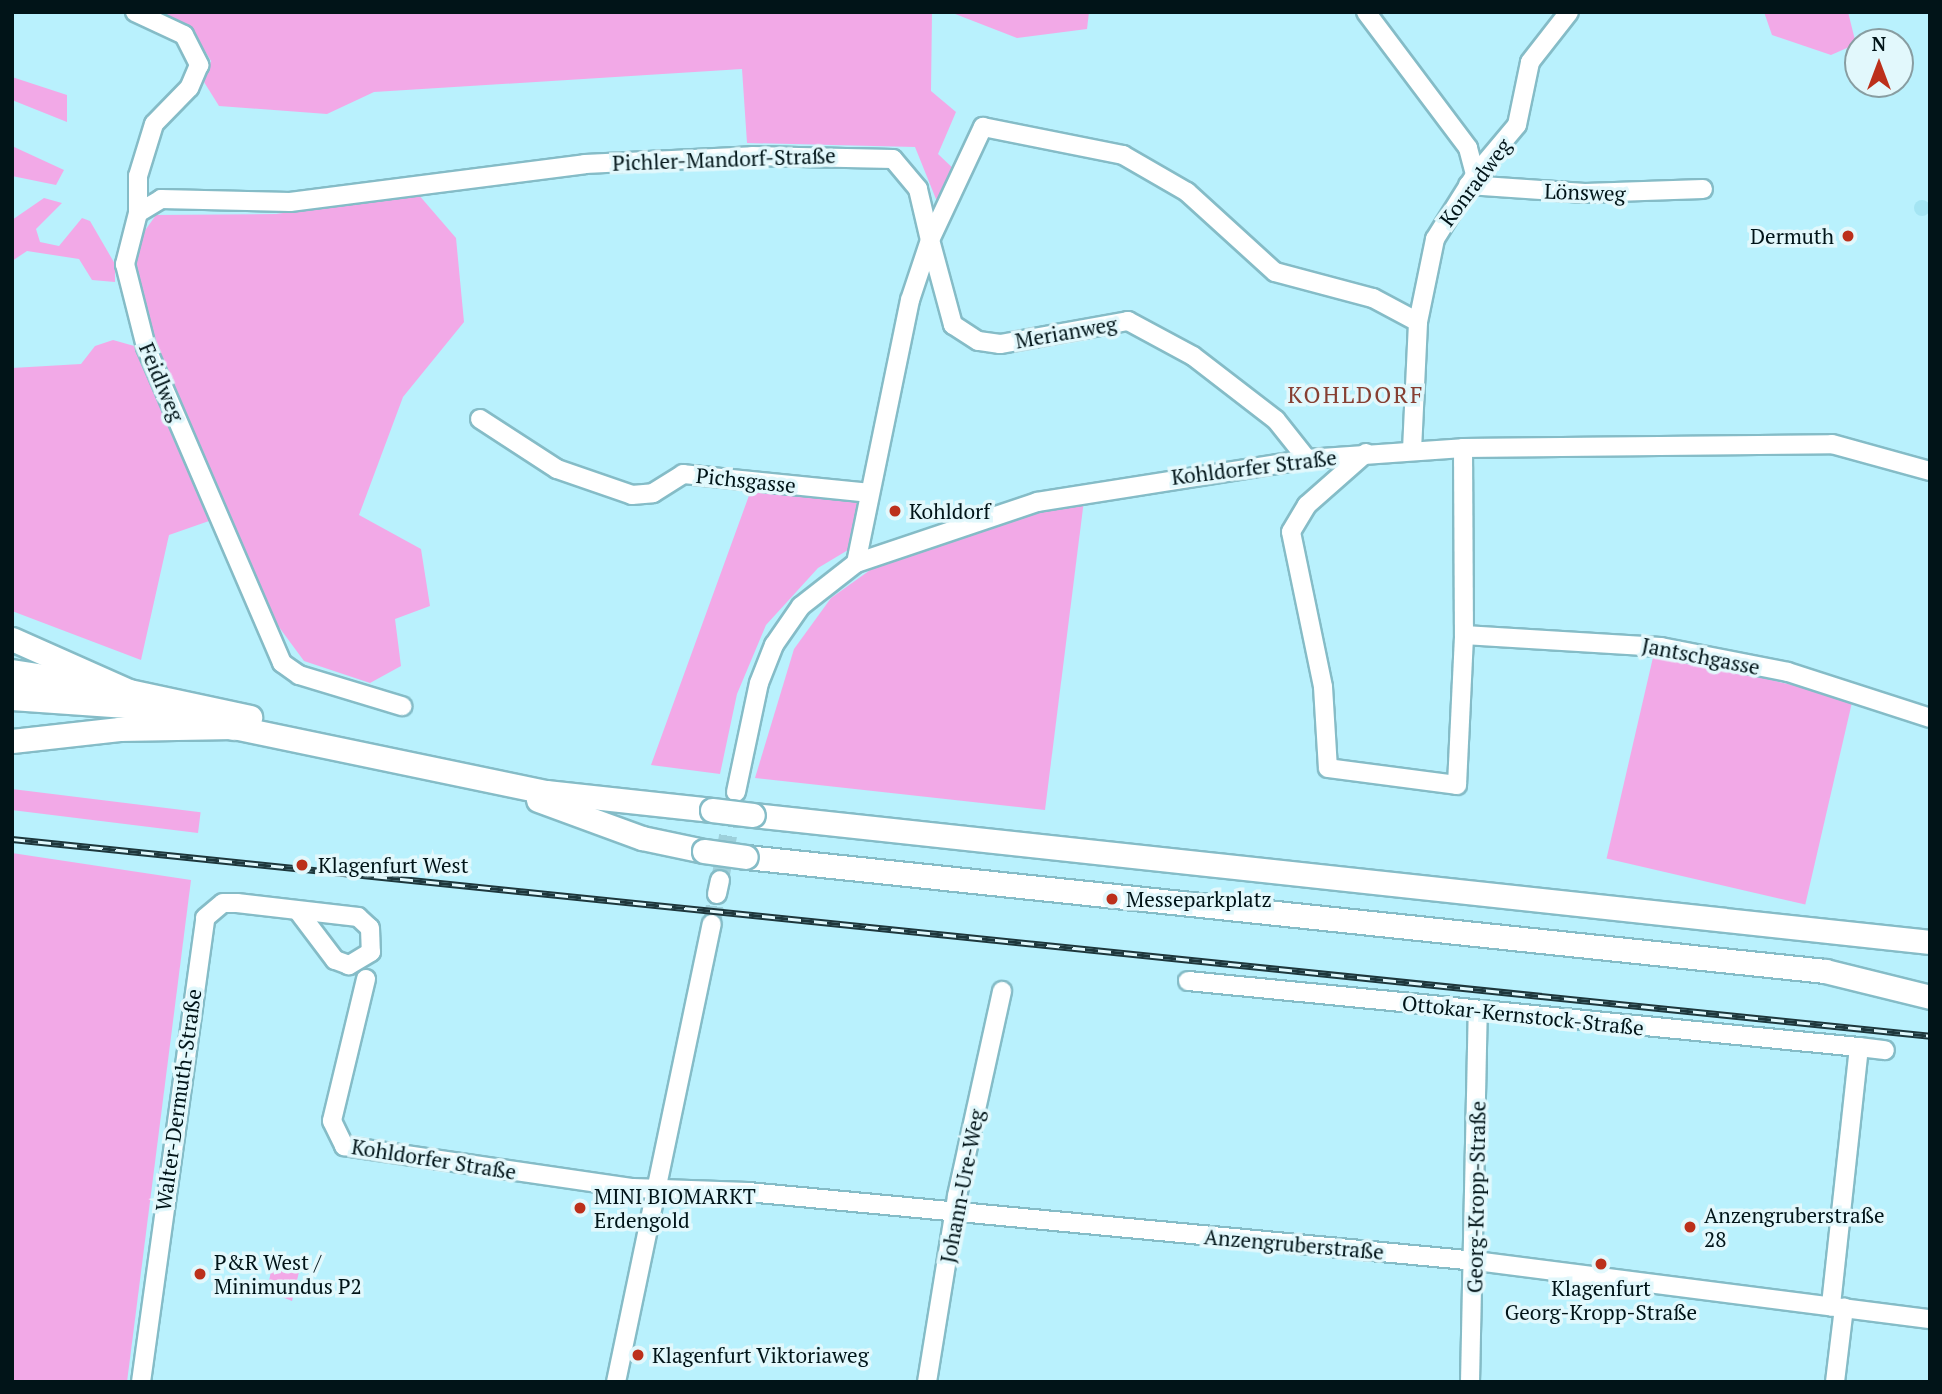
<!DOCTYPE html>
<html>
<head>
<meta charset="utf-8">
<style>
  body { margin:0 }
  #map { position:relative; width:1942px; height:1394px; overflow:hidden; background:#b9f1fd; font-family:"PT Serif",serif }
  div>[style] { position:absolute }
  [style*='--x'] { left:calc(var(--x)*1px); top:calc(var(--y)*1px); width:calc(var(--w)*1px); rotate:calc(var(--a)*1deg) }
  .built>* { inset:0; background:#a4e5f3 }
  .round { border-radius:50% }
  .green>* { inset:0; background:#f2a9e7; transform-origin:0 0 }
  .minor-tunnel>* { height:18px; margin-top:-9px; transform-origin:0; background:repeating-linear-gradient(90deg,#9dd0db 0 18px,transparent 0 27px) }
  .roads { filter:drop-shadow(2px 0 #85bcc7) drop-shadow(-2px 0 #85bcc7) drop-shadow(0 2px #85bcc7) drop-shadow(0 -2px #85bcc7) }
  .minor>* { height:18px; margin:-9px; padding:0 9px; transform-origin:9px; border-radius:9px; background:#fff }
  .major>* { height:23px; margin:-11.5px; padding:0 11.5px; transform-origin:11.5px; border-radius:11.5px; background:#fff }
  .highway>* { height:26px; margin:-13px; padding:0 13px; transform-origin:13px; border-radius:13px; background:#fff }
  .rail>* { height:7px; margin-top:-3.5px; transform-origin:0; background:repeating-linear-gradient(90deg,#e2f8fc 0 13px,#1e373c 0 26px); box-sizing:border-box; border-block:2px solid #1e373c }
  .bridges { filter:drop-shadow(2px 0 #85bcc7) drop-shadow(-2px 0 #85bcc7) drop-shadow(0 2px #85bcc7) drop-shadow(0 -2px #85bcc7) }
  .major-bridge>* { height:23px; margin:-11.5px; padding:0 11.5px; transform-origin:11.5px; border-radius:11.5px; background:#fff }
  .dots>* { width:19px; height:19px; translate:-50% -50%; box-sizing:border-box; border:4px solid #e2f8fc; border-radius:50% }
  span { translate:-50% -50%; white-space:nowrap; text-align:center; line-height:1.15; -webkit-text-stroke:7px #e2f8fc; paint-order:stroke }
  .street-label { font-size:21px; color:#011418 }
  .poi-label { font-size:21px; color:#011418 }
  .right { translate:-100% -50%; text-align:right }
  .left { translate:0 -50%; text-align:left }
  .neighbourhood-label { font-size:23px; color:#863f32; letter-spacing:2px }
  .frame { position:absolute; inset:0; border:14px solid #011418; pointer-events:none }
  .north { position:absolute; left:1844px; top:28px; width:70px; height:70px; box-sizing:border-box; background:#e2f8fc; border:2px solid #889da1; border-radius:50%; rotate:0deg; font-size:19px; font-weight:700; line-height:28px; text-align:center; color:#011418 }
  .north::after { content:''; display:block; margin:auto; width:24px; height:32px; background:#bc301b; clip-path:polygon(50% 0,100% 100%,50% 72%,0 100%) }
</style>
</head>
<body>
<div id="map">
  <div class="built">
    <i class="round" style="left:1914px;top:200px;width:16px;height:16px"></i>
  </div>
  <div class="green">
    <i style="clip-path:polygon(151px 12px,932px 12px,931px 91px,956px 112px,938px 154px,957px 172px,940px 209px,915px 147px,747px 143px,742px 69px,374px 92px,327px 114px,219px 106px,204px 82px,211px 61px,194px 33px)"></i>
    <i style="clip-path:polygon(950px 12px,1089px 12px,1087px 29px,1017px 38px)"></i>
    <i style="clip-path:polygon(1764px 12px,1848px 12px,1856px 44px,1831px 55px,1772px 35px)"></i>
    <i style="clip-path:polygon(12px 77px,67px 95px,67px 122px,12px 100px)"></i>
    <i style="clip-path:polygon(12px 146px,64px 170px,56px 185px,12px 176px)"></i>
    <i style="clip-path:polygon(418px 194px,456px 238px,464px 322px,403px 397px,359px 515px,421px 549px,430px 606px,395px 619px,401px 666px,370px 683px,304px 661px,276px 623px,229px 514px,169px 535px,141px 660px,12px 611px,12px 368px,81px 364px,95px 346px,113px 340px,152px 351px,134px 301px,131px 250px,156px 215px,276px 214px)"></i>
    <i style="clip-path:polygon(44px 198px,62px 203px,36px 229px,40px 242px,59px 246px,82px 218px,90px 221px,115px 264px,115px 282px,92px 280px,79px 259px,27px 251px,12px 261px,12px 220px)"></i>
    <i style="clip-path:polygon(751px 490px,859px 498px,848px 550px,818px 568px,766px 625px,737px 694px,720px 774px,651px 765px)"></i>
    <i style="clip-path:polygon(1084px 500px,1045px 810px,755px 778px,794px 649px,831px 598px,873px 568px,936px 543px)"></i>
    <i style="left:1654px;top:653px;width:204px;height:211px;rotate:13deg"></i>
    <i style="left:12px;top:789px;width:190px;height:21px;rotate:7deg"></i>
    <i style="clip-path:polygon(12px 853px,191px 880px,127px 1382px,12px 1382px)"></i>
    <i style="clip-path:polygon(272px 1266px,299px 1272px,292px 1301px,267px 1291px)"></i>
  </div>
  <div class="minor-tunnel">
    <i style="--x:720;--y:880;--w:89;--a:-79.7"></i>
    <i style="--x:712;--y:924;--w:30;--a:-81"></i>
  </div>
  <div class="roads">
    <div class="minor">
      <i style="--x:135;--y:12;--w:54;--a:25.1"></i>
      <i style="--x:184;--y:35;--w:34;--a:63"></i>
      <i style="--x:199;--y:65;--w:25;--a:113"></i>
      <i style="--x:189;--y:88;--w:50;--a:134.2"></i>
      <i style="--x:154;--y:124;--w:54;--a:107.1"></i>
      <i style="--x:138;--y:176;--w:37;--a:90"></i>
      <i style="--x:138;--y:213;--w:53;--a:104.3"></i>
      <i style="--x:125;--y:264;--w:86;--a:75.8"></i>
      <i style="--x:146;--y:347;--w:344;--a:66.7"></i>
      <i style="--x:282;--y:663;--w:21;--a:35"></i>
      <i style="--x:299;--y:675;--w:108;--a:16.8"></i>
      <i style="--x:1366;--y:12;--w:170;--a:53.1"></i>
      <i style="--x:1468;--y:148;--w:28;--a:75"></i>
      <i style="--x:1468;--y:185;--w:117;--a:3.9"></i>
      <i style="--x:1585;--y:193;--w:118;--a:-1.9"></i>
      <i style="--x:138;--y:213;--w:27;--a:-31"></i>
      <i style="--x:161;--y:199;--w:129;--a:1.3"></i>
      <i style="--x:290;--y:202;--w:297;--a:-7.3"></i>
      <i style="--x:585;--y:164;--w:167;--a:-2.7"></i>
      <i style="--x:752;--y:156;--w:141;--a:1.2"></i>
      <i style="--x:893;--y:159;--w:39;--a:50"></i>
      <i style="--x:918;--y:189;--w:52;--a:76.8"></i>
      <i style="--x:930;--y:240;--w:63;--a:108.4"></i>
      <i style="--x:910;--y:300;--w:268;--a:101.6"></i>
      <i style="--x:480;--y:419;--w:92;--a:33"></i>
      <i style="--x:557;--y:469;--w:79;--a:19.1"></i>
      <i style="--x:632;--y:495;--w:21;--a:-5"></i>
      <i style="--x:653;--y:493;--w:36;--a:-32"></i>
      <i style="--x:683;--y:474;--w:187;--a:5.8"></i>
      <i style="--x:1463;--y:448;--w:187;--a:89.7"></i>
      <i style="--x:1464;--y:635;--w:197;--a:3.5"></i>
      <i style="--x:1661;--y:647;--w:129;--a:11.1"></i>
      <i style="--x:1788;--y:672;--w:149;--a:17.9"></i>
      <i style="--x:1412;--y:450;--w:128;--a:-87.3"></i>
      <i style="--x:1418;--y:322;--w:85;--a:-78.4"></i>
      <i style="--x:1435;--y:239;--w:75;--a:-58"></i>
      <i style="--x:1475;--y:175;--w:65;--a:-50"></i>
      <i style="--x:1517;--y:125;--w:64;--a:-78.3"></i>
      <i style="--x:1530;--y:62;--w:63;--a:-52"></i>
      <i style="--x:1366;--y:453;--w:79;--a:138.6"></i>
      <i style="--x:1307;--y:505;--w:31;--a:121"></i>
      <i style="--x:1291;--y:532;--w:158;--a:78.3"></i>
      <i style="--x:1323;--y:687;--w:81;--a:86.5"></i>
      <i style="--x:1328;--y:768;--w:130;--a:7.5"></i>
      <i style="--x:1457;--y:785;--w:150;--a:-87.3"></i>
      <i style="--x:1307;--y:459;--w:50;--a:-128.5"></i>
      <i style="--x:1276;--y:420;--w:105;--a:-142.4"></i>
      <i style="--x:1193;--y:356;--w:74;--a:-151.7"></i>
      <i style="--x:1128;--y:321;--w:130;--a:169.8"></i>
      <i style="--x:1000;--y:344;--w:22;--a:-172"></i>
      <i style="--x:978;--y:341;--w:30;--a:-147"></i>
      <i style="--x:953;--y:325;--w:88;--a:-105.1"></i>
      <i style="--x:930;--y:240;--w:125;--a:-64.9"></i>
      <i style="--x:983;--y:127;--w:143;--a:11.3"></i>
      <i style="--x:1123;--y:155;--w:74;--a:30"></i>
      <i style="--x:1187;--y:192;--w:119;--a:42.3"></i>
      <i style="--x:1275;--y:272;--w:101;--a:14.9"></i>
      <i style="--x:1373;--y:298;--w:51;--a:28.1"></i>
      <i style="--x:736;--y:792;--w:111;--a:-78.1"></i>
      <i style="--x:759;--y:683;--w:41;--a:-68.5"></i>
      <i style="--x:774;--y:645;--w:47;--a:-55.3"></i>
      <i style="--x:801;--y:606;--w:70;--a:-38"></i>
      <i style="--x:856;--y:563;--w:191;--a:-18.6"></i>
      <i style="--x:1037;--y:502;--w:273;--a:-9"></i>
      <i style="--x:1307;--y:459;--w:156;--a:-4"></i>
      <i style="--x:1463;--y:448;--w:369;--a:-0.6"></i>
      <i style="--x:1832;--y:444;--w:102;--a:15.4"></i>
      <i style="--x:717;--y:894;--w:14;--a:-78"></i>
      <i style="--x:366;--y:979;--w:146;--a:103.5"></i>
      <i style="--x:332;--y:1121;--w:28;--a:64"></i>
      <i style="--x:344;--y:1146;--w:292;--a:8.3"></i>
      <i style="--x:633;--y:1188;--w:115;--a:2"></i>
      <i style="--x:748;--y:1192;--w:731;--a:5.41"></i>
      <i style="--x:1476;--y:1261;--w:458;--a:7.3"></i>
      <i style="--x:1188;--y:981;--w:674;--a:5.62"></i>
      <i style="--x:1859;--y:1047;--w:261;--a:96.2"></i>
      <i style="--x:1859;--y:1047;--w:26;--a:7"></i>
      <i style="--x:141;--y:1382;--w:468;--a:-82.1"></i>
      <i style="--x:205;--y:918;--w:23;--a:-40"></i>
      <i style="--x:223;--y:903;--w:14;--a:0"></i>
      <i style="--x:237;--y:903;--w:122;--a:6.6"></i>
      <i style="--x:358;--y:917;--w:16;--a:43"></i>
      <i style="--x:370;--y:928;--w:24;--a:88"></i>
      <i style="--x:371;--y:952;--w:26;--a:149"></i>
      <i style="--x:349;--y:965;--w:15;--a:-160"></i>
      <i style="--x:335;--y:960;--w:61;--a:-127.1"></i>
      <i style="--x:616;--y:1382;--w:468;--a:-78.2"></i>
      <i style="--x:927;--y:1382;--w:188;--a:-80.8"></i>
      <i style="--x:957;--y:1196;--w:210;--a:-77.6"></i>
      <i style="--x:1470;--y:1382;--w:370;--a:-88.8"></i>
      <i style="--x:1835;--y:1382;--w:75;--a:-83.1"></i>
    </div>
    <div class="major">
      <i style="--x:12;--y:639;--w:128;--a:24"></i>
      <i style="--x:129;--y:691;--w:124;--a:12.1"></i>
      <i style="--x:12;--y:741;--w:108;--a:-6.4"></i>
      <i style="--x:119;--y:729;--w:115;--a:-1"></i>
      <i style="--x:234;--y:727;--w:319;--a:11.8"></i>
      <i style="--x:546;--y:792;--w:167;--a:6.2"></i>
      <i style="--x:538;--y:800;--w:111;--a:20.1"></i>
      <i style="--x:642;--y:838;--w:63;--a:11.8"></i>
      <i style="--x:753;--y:815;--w:1184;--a:6.16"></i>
      <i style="--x:746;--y:857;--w:1085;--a:6.03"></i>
      <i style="--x:1825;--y:971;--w:108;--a:13.9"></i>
    </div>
    <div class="highway">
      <i style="--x:12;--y:673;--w:85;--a:8.8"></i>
      <i style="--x:12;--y:697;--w:115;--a:4"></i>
      <i style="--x:127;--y:705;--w:109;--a:11.6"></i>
    </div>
  </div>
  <div class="rail">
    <i style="--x:12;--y:839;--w:1928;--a:5.86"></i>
  </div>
  <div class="bridges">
    <div class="major-bridge">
      <i style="--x:712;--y:810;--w:41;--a:7"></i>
      <i style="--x:704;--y:851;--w:42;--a:8.1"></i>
    </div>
  </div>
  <div class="dots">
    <i style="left:1848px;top:236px;background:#bc301b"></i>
    <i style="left:895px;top:511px;background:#bc301b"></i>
    <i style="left:302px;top:865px;background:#bc301b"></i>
    <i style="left:1112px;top:899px;background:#bc301b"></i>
    <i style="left:580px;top:1208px;background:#bc301b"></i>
    <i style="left:1690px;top:1227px;background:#bc301b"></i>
    <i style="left:1601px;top:1264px;background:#bc301b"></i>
    <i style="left:200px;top:1274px;background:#bc301b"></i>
    <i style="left:638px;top:1355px;background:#bc301b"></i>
  </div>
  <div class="street-label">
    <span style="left:724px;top:159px;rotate:-2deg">Pichler-Mandorf-Straße</span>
    <span style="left:1475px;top:182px;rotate:-53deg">Konradweg</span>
    <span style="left:1585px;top:192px;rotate:2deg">Lönsweg</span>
    <span style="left:1066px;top:332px;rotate:-10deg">Merianweg</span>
    <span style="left:162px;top:382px;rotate:67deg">Feidlweg</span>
    <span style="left:1254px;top:467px;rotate:-7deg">Kohldorfer Straße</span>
    <span style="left:746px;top:480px;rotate:6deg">Pichsgasse</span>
    <span style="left:1701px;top:656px;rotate:11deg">Jantschgasse</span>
    <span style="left:1523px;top:1015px;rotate:6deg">Ottokar-Kernstock-Straße</span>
    <span style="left:178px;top:1100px;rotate:-82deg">Walter-Dermuth-Straße</span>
    <span style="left:434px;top:1159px;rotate:9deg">Kohldorfer Straße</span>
    <span style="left:962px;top:1186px;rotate:-79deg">Johann-Ure-Weg</span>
    <span style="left:1476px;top:1197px;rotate:-89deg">Georg-Kropp-Straße</span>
    <span style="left:1294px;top:1244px;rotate:5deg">Anzengruberstraße</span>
  </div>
  <div class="poi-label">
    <span class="right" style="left:1834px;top:236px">Dermuth</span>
    <span class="left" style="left:909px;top:511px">Kohldorf</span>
    <span class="left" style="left:318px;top:865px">Klagenfurt West</span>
    <span class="left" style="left:1126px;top:899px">Messeparkplatz</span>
    <span class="left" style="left:594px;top:1208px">MINI BIOMARKT<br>Erdengold</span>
    <span class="left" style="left:1704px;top:1227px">Anzengruberstraße<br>28</span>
    <span class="left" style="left:214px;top:1274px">P&amp;R West /<br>Minimundus P2</span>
    <span style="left:1601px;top:1300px">Klagenfurt<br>Georg-Kropp-Straße</span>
    <span class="left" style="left:652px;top:1355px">Klagenfurt Viktoriaweg</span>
  </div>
  <div class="neighbourhood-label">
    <span style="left:1356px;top:395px">KOHLDORF</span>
  </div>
  <div class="frame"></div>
  <div class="north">N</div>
</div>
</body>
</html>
